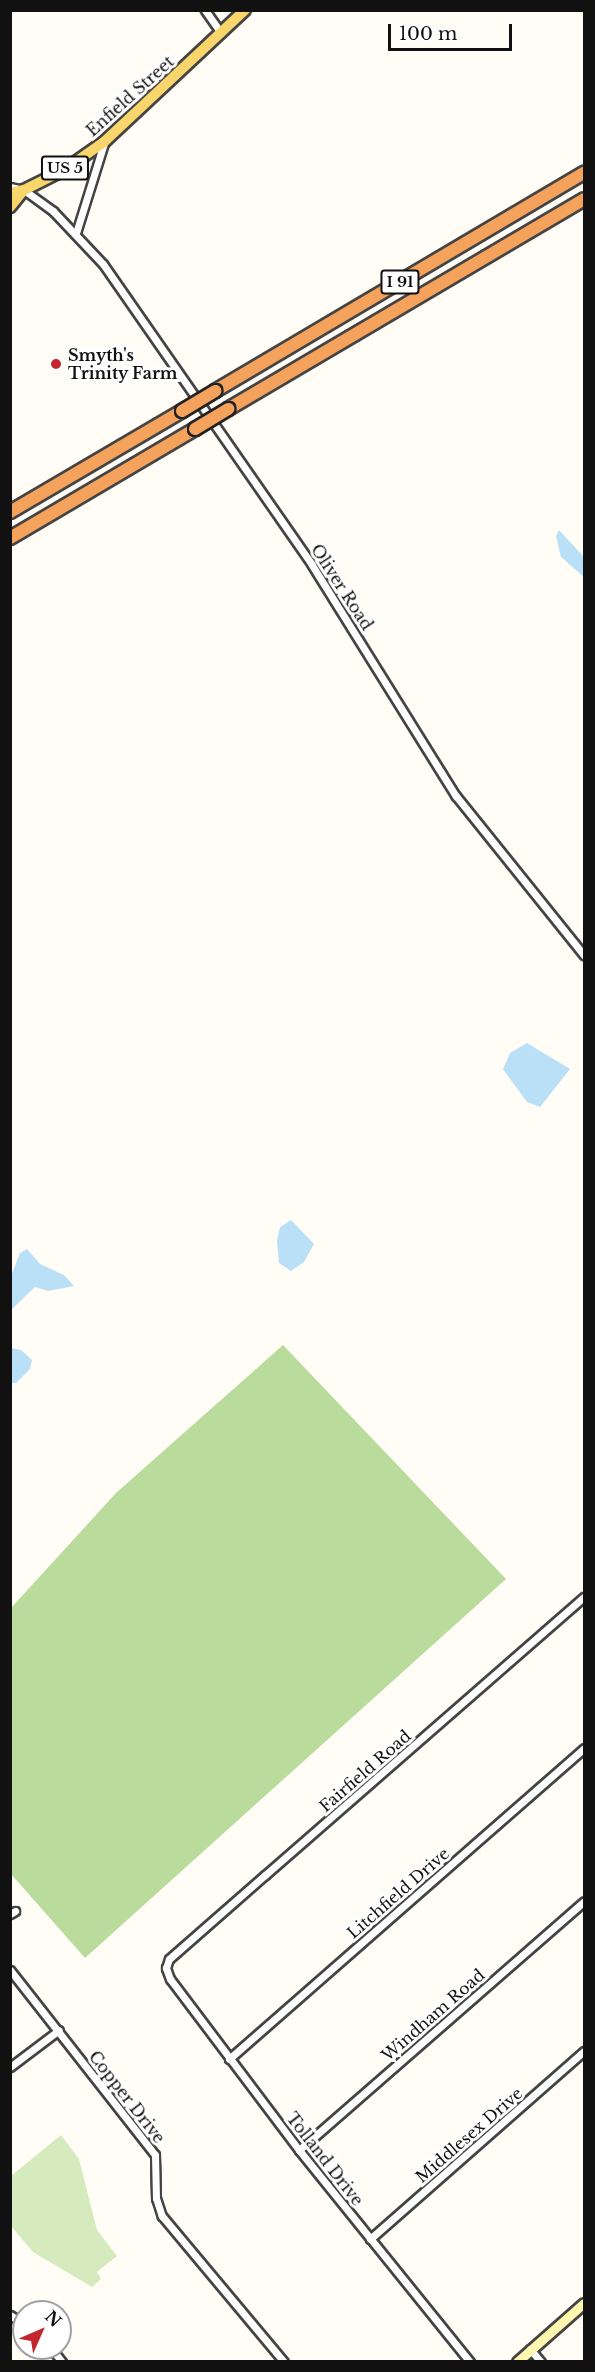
<!DOCTYPE html>
<html>
<head>
<meta charset="utf-8">
<style>
  body { margin:0 }
  #map { position:relative; width:595px; height:2372px; overflow:hidden; background:#fffdf5; font-family:"Libre Baskerville",serif }
  div>[style] { position:absolute }
  [style*='--x'] { left:calc(var(--x)*1px); top:calc(var(--y)*1px); width:calc(var(--w)*1px); rotate:calc(var(--a)*1deg) }
  .green>* { inset:0; background:#d5ebbd }
  .forest>* { inset:0; background:#b9dc9c }
  .water>* { inset:0; background:#b9e0f7 }
  .roads { filter:drop-shadow(2px 0 #444) drop-shadow(-2px 0 #444) drop-shadow(0 2px #444) drop-shadow(0 -2px #444) }
  .street>* { height:7px; margin:-3.5px; padding:0 3.5px; transform-origin:3.5px; border-radius:3.5px; background:#fff }
  .secondary>* { height:9px; margin:-4.5px; padding:0 4.5px; transform-origin:4.5px; border-radius:4.5px; background:#fff6b0 }
  .primary>* { height:10px; margin:-5px; padding:0 5px; transform-origin:5px; border-radius:5px; background:#f9d66b }
  .highway>* { height:12px; margin:-6px; padding:0 6px; transform-origin:6px; border-radius:6px; background:#f5a25d }
  .bridges { filter:drop-shadow(2px 0 #222) drop-shadow(-2px 0 #222) drop-shadow(0 2px #222) drop-shadow(0 -2px #222) }
  .highway-bridge>* { height:12px; margin:-6px; padding:0 6px; transform-origin:6px; border-radius:6px; background:#f5a25d }
  .dots>* { width:16px; height:16px; translate:-50% -50%; box-sizing:border-box; border:3px solid #fff; border-radius:50% }
  span { translate:-50% -50%; white-space:nowrap; text-align:center; line-height:1.15; -webkit-text-stroke:6px #fff; paint-order:stroke }
  .shield-label span { padding:2px 4px; background:#fff; border:2px solid; border-radius:4px; -webkit-text-stroke-width:0 }
  .shield-label { font-size:15px; color:#111; font-weight:700 }
  .street-label { font-size:16px; color:#111 }
  .poi-label { font-size:16px; color:#111; font-weight:700 }
  .left { translate:0 -50%; text-align:left }
  .frame { position:absolute; inset:0; border:12px solid #111; pointer-events:none }
  .north { position:absolute; left:12px; top:2300px; width:60px; height:60px; box-sizing:border-box; background:#fff; border:2px solid #a0a0a0; border-radius:50%; rotate:45deg; font-size:16px; font-weight:700; line-height:24px; text-align:center; color:#111 }
  .north::after { content:''; display:block; margin:auto; width:21px; height:27px; background:#c4262e; clip-path:polygon(50% 0,100% 100%,50% 72%,0 100%) }
  .scale { position:absolute; left:388px; top:24px; width:124px; height:27px; box-sizing:border-box; border:3px solid #111; border-top:0; padding-left:8px; font-size:18px; line-height:21px; white-space:nowrap; color:#111; -webkit-text-stroke:4px #fff; paint-order:stroke }
</style>
</head>
<body>
<div id="map">
  <div class="green">
    <i style="clip-path:polygon(61px 2135px,79px 2159px,97px 2230px,117px 2256px,97px 2272px,101px 2279px,92px 2287px,33px 2252px,11px 2226px,11px 2176px)"></i>
  </div>
  <div class="forest">
    <i style="clip-path:polygon(283px 1345px,506px 1579px,85px 1958px,11px 1874px,11px 1608px,116px 1493px)"></i>
  </div>
  <div class="water">
    <i style="clip-path:polygon(559px 530px,584px 557px,584px 577px,561px 557px,556px 536px)"></i>
    <i style="clip-path:polygon(527px 1043px,570px 1069px,540px 1107px,527px 1102px,503px 1069px,510px 1053px)"></i>
    <i style="clip-path:polygon(291px 1220px,314px 1244px,304px 1262px,291px 1271px,279px 1263px,277px 1241px,280px 1227px)"></i>
    <i style="clip-path:polygon(27px 1249px,40px 1264px,64px 1275px,74px 1286px,48px 1291px,35px 1287px,11px 1310px,11px 1276px,20px 1253px)"></i>
    <i style="clip-path:polygon(11px 1348px,21px 1350px,32px 1360px,30px 1369px,16px 1383px,11px 1383px)"></i>
  </div>
  <div class="roads">
    <div class="street">
      <i style="--x:205;--y:10;--w:28;--a:55"></i>
      <i style="--x:10;--y:187;--w:14;--a:12"></i>
      <i style="--x:24;--y:190;--w:36;--a:36"></i>
      <i style="--x:53;--y:211;--w:73;--a:46.7"></i>
      <i style="--x:103;--y:264;--w:366;--a:55.2"></i>
      <i style="--x:312;--y:565;--w:272;--a:58.1"></i>
      <i style="--x:456;--y:796;--w:204;--a:51.2"></i>
      <i style="--x:76;--y:233;--w:94;--a:-72.7"></i>
      <i style="--x:10;--y:1914;--w:6;--a:-31"></i>
      <i style="--x:10;--y:1970;--w:235;--a:51.9"></i>
      <i style="--x:155;--y:2155;--w:43;--a:88.7"></i>
      <i style="--x:156;--y:2198;--w:19;--a:72"></i>
      <i style="--x:162;--y:2216;--w:190;--a:50.1"></i>
      <i style="--x:229;--y:2059;--w:472;--a:-41.2"></i>
      <i style="--x:10;--y:2067;--w:61;--a:-37.1"></i>
      <i style="--x:299;--y:2150;--w:378;--a:-41.1"></i>
      <i style="--x:370;--y:2239;--w:285;--a:-41.3"></i>
      <i style="--x:10;--y:2315;--w:17;--a:33"></i>
      <i style="--x:51;--y:2348;--w:18;--a:52"></i>
      <i style="--x:530;--y:2349;--w:17;--a:50"></i>
      <i style="--x:470;--y:2362;--w:272;--a:-128.9"></i>
      <i style="--x:299;--y:2150;--w:214;--a:-127"></i>
      <i style="--x:170;--y:1979;--w:12;--a:-110"></i>
      <i style="--x:166;--y:1968;--w:9;--a:-72"></i>
      <i style="--x:169;--y:1959;--w:128;--a:-41.2"></i>
      <i style="--x:265;--y:1875;--w:423;--a:-41.1"></i>
    </div>
    <div class="secondary">
      <i style="--x:517;--y:2362;--w:89;--a:-41.4"></i>
    </div>
    <div class="primary">
      <i style="--x:10;--y:193;--w:14;--a:-12"></i>
      <i style="--x:24;--y:190;--w:45;--a:-26.6"></i>
      <i style="--x:64;--y:170;--w:49;--a:-35"></i>
      <i style="--x:104;--y:142;--w:193;--a:-43.1"></i>
      <i style="--x:10;--y:207;--w:22;--a:-51"></i>
    </div>
    <div class="highway">
      <i style="--x:215;--y:391;--w:429;--a:-30.6"></i>
      <i style="--x:228;--y:409;--w:413;--a:-30.5"></i>
      <i style="--x:10;--y:512;--w:199;--a:-30.4"></i>
      <i style="--x:10;--y:538;--w:215;--a:-30.5"></i>
    </div>
  </div>
  <div class="bridges">
    <div class="highway-bridge">
      <i style="--x:182;--y:411;--w:39;--a:-31"></i>
      <i style="--x:195;--y:429;--w:39;--a:-31"></i>
    </div>
  </div>
  <div class="dots">
    <i style="left:56px;top:364px;background:#c4262e"></i>
  </div>
  <div class="shield-label">
    <span style="left:65px;top:168px">US 5</span>
    <span style="left:400px;top:282px">I 91</span>
  </div>
  <div class="street-label">
    <span style="left:130px;top:96px;rotate:-42deg">Enfield Street</span>
    <span style="left:342px;top:587px;rotate:57deg">Oliver Road</span>
    <span style="left:365px;top:1771px;rotate:-41deg">Fairfield Road</span>
    <span style="left:398px;top:1893px;rotate:-41deg">Litchfield Drive</span>
    <span style="left:433px;top:2015px;rotate:-41deg">Windham Road</span>
    <span style="left:127px;top:2097px;rotate:52deg">Copper Drive</span>
    <span style="left:469px;top:2135px;rotate:-41deg">Middlesex Drive</span>
    <span style="left:325px;top:2159px;rotate:52deg">Tolland Drive</span>
  </div>
  <div class="poi-label">
    <span class="left" style="left:68px;top:364px">Smyth's<br>Trinity Farm</span>
  </div>
  <div class="frame"></div>
  <div class="north">N</div>
  <div class="scale">100 m</div>
</div>
</body>
</html>
